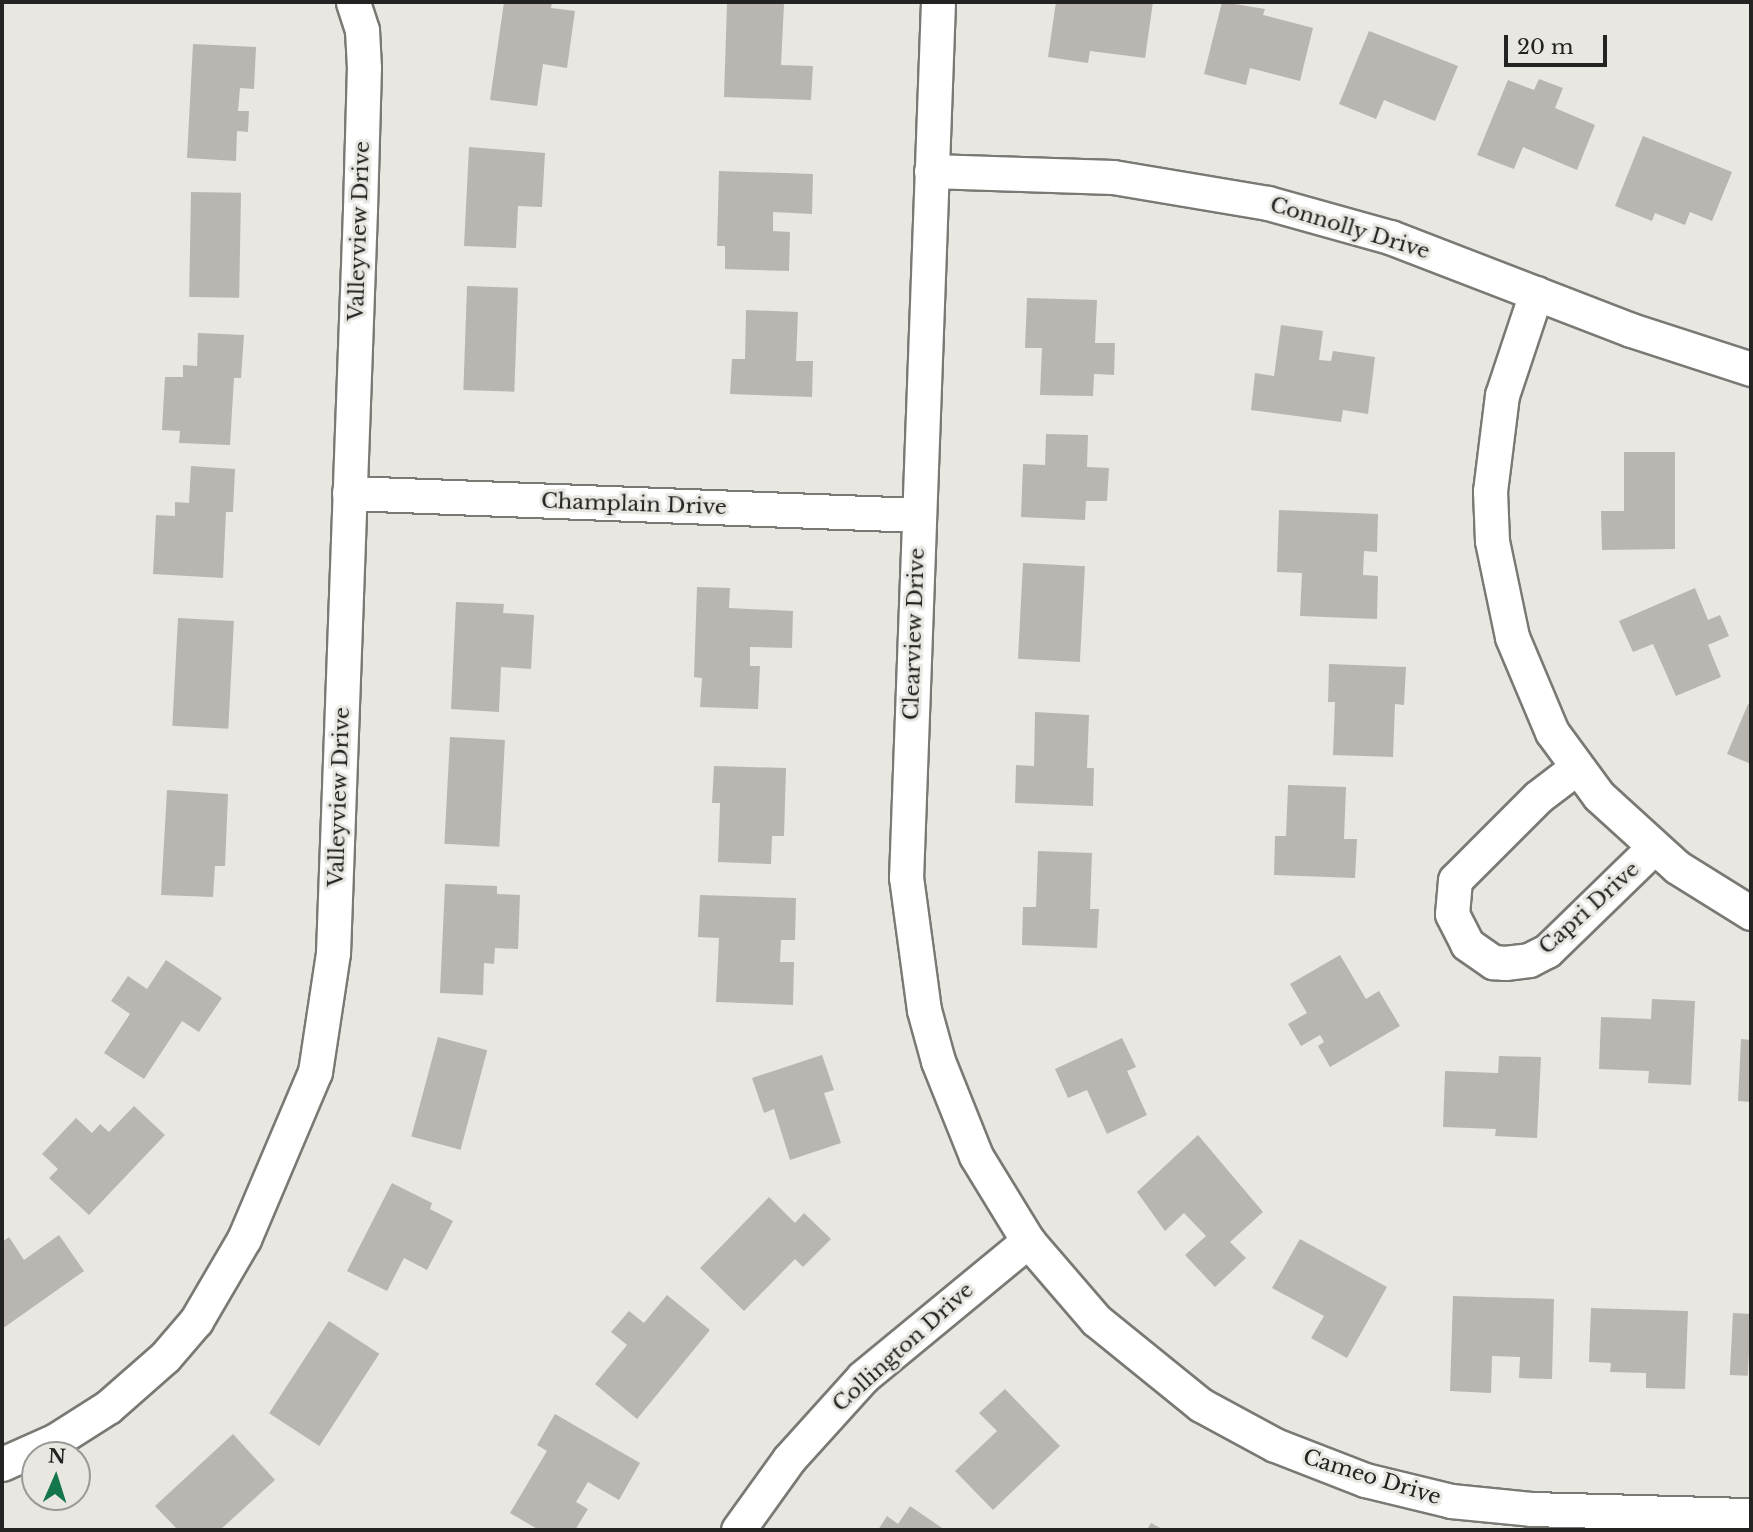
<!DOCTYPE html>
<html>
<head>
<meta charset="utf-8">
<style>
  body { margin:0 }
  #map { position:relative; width:1753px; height:1532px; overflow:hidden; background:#e8e7e2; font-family:"Libre Baskerville",serif }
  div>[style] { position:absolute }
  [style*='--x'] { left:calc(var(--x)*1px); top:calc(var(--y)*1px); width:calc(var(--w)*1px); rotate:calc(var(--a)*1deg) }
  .building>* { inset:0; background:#b9b6b2; transform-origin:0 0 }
  .roads { filter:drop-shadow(2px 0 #7a7974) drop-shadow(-2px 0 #7a7974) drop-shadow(0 2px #7a7974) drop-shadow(0 -2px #7a7974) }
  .street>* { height:33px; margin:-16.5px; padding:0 16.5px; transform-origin:16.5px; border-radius:16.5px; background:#fff }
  span { translate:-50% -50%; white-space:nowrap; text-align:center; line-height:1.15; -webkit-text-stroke:6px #e8e7e2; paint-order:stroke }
  .street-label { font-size:21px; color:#232321 }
  .frame { position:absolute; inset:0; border:4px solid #232321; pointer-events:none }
  .north { position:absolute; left:21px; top:1441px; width:70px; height:70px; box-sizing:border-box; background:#e8e7e2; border:2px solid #999995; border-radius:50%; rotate:3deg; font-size:19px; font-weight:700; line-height:28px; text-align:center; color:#232321 }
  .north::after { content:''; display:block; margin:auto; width:24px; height:32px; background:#15754b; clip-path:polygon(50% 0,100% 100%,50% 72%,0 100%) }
  .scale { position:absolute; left:1504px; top:35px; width:103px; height:32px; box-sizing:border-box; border:4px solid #232321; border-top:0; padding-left:9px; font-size:21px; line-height:24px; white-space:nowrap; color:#232321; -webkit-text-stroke:5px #e8e7e2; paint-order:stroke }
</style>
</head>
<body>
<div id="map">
  <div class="building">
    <i style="clip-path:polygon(504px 2px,552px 2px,551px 8px,575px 11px,567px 68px,543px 64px,537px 106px,490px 100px)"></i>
    <i style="clip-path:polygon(1056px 2px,1153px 2px,1145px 58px,1090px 51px,1088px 63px,1048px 57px)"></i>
    <i style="clip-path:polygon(1222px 2px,1265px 9px,1263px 15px,1313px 28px,1300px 81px,1250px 68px,1246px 85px,1204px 74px)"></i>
    <i style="clip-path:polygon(727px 3px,784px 4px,781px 65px,813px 66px,811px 100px,724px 97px)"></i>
    <i style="clip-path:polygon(1369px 31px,1458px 66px,1435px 121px,1384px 100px,1376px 119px,1339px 104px)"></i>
    <i style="clip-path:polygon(193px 44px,256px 47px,254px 89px,240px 88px,238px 111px,249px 111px,248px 132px,237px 131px,236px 161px,187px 158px)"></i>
    <i style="clip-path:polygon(1539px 79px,1563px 88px,1555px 108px,1595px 125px,1577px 170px,1523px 147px,1514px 169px,1477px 155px,1508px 80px,1534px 90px)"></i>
    <i style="clip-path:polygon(1643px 136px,1732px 172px,1712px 221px,1690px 212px,1685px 225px,1655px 213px,1652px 221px,1615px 206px)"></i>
    <i style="clip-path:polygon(469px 147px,545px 153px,542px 207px,518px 206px,516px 248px,464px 246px)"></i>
    <i style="clip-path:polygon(719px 171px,813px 174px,812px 214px,773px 212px,773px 231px,790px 232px,789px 271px,725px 269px,725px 246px,717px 246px)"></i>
    <i style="left:191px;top:192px;width:50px;height:105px;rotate:1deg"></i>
    <i style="left:467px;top:286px;width:51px;height:104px;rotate:2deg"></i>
    <i style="clip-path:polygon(1027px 298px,1097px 300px,1095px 343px,1115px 343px,1114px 375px,1094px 374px,1093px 396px,1040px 395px,1042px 348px,1025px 348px)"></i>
    <i style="clip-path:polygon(746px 310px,798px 312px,796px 361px,813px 361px,812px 397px,730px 394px,732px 359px,745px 359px)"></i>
    <i style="clip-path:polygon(1281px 325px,1323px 331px,1319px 360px,1331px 361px,1333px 351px,1375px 357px,1368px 414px,1343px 410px,1341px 422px,1251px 410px,1255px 373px,1274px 376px)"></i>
    <i style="clip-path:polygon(198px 333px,244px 335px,241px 378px,234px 378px,230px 445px,179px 443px,180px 431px,162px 430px,165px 377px,183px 377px,183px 365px,197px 366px)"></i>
    <i style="clip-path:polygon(1046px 434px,1088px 435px,1087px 467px,1109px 468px,1107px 501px,1086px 501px,1085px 520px,1021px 517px,1023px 464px,1045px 465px)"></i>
    <i style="clip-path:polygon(1624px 452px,1675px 452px,1675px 549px,1602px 550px,1601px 511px,1624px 511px)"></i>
    <i style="clip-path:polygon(191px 466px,235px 469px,233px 512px,226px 512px,223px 578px,153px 574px,156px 515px,175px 516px,175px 502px,189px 503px)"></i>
    <i style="clip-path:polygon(1279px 510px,1378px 514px,1377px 552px,1364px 551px,1363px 575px,1378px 576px,1377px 619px,1300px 616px,1302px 573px,1277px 572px)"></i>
    <i style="left:1023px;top:563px;width:62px;height:96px;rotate:3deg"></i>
    <i style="clip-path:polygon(697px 587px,730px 588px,729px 608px,793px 611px,792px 648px,750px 647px,750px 666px,760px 666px,758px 709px,700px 707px,702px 678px,694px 677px)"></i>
    <i style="clip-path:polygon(1695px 588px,1708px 620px,1720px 615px,1729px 636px,1708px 645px,1721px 677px,1676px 696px,1653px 644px,1633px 652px,1619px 621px)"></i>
    <i style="clip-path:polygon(456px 602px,504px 604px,503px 613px,534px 615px,531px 669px,501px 667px,499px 712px,451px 709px)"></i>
    <i style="left:178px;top:618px;width:56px;height:108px;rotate:3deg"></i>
    <i style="clip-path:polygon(1329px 664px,1406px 667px,1404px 705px,1395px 704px,1393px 757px,1333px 755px,1335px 702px,1328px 702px)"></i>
    <i style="clip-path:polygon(1748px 704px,1751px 705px,1751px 764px,1727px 754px)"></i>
    <i style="clip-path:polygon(1035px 712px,1089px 715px,1087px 768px,1094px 768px,1093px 806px,1015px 803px,1016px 765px,1034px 766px)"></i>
    <i style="left:450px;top:737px;width:55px;height:107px;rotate:3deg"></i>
    <i style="clip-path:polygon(714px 766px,786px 768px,784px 836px,772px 836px,771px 864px,718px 862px,720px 803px,712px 803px)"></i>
    <i style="clip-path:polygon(1288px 785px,1346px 787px,1344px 839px,1357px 839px,1355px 878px,1274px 875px,1275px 836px,1286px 836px)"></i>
    <i style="clip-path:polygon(167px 790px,228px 794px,225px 866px,215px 866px,213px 897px,161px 895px)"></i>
    <i style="clip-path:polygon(1038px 851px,1092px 853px,1090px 909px,1099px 909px,1097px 948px,1022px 945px,1023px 907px,1036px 907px)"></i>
    <i style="clip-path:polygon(445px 884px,497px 886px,497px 894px,520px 895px,518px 949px,495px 948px,494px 964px,484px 963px,483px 995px,440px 993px)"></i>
    <i style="clip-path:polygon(700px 895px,796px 898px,795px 940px,781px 940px,780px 962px,794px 962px,793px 1005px,716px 1002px,719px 938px,698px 937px)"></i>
    <i style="clip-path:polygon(1340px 955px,1366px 999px,1379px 991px,1400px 1026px,1330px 1067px,1318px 1046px,1324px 1042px,1320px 1035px,1301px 1046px,1288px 1024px,1307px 1013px,1290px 984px)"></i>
    <i style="clip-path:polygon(166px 960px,222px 998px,199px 1032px,182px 1021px,144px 1079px,104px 1053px,130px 1014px,111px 1001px,128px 976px,147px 989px)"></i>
    <i style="clip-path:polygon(1652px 999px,1695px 1001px,1691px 1085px,1648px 1083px,1649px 1071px,1599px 1069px,1601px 1017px,1651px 1019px)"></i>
    <i style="left:438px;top:1037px;width:51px;height:103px;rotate:15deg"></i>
    <i style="clip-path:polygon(1122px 1038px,1136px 1067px,1127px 1071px,1147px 1115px,1107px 1134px,1087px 1090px,1068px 1098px,1055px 1069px)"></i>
    <i style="clip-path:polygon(1741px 1039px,1751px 1040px,1751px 1102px,1738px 1101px)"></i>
    <i style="clip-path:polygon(822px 1055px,834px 1090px,824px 1093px,841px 1143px,790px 1160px,774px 1109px,764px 1113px,752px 1078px)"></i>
    <i style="clip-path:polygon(1499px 1056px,1541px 1057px,1537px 1138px,1495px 1136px,1496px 1129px,1443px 1127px,1445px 1071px,1498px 1073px)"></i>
    <i style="clip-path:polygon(134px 1106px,165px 1135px,89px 1215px,49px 1178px,58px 1169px,42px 1154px,76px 1118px,92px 1133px,100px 1124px,109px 1132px)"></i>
    <i style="clip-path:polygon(1198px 1135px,1263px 1212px,1230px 1242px,1246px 1258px,1215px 1287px,1185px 1255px,1206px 1236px,1184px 1213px,1165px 1231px,1137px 1192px)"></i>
    <i style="clip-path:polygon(392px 1183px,432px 1203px,430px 1209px,453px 1221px,427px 1270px,404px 1258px,387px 1291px,347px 1271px)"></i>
    <i style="clip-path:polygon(769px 1197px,795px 1223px,804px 1213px,831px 1239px,803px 1267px,795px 1259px,744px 1311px,700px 1268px)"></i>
    <i style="clip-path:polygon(59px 1235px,84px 1271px,2px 1329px,2px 1242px,9px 1237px,24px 1260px)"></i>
    <i style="clip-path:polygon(1300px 1239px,1387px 1287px,1347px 1358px,1311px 1338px,1324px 1316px,1272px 1288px)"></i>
    <i style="clip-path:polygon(667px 1295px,710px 1330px,637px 1419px,595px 1384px,627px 1345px,611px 1332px,629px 1311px,644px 1323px)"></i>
    <i style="clip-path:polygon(1453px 1296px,1554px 1299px,1552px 1379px,1519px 1378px,1520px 1357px,1492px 1356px,1491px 1393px,1450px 1391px)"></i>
    <i style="clip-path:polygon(1591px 1308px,1688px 1311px,1685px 1389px,1646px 1388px,1646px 1373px,1610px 1372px,1611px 1363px,1589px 1362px)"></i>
    <i style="left:1733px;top:1313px;width:18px;height:62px;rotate:3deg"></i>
    <i style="left:329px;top:1321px;width:60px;height:110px;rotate:33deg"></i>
    <i style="clip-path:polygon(1005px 1389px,1060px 1446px,993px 1510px,955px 1471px,997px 1431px,979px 1413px)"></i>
    <i style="clip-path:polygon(555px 1414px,640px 1463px,619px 1500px,588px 1482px,576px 1502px,588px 1509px,575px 1530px,539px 1530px,510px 1513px,547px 1451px,537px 1445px)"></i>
    <i style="clip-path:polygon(233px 1434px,275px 1480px,220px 1530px,178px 1530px,155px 1506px)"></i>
    <i style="clip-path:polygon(910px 1506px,945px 1530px,878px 1530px,887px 1516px,898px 1524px)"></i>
    <i style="clip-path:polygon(1151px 1523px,1164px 1530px,1147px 1530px)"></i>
  </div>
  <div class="roads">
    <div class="street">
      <i style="--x:938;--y:2;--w:876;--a:92.09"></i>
      <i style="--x:906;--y:877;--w:134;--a:82.3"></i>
      <i style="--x:924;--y:1010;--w:53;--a:74.6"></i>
      <i style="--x:938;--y:1061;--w:102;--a:68.2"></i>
      <i style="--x:976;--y:1156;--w:100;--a:58.5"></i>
      <i style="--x:1028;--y:1241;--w:104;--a:49.3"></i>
      <i style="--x:1096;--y:1320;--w:135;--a:39"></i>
      <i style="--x:1201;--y:1405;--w:84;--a:28.4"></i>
      <i style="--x:1275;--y:1445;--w:97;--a:21.3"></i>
      <i style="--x:1365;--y:1480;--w:89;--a:13.7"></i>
      <i style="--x:1451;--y:1501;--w:80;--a:5.7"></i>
      <i style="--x:1531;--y:1509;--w:220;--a:1.6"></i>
      <i style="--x:931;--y:171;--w:182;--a:1.9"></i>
      <i style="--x:1113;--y:177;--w:157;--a:9.5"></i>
      <i style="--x:1268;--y:203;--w:127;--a:15.6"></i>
      <i style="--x:1390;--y:237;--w:258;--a:21.1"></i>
      <i style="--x:1631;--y:330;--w:126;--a:18"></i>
      <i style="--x:1536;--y:293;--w:108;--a:108.4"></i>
      <i style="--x:1502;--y:395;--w:97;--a:97.1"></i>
      <i style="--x:1490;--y:491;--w:50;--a:87.7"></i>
      <i style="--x:1492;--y:541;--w:98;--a:78.2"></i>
      <i style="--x:1512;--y:637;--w:103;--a:67.2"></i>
      <i style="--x:1552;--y:732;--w:79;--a:53.7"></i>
      <i style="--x:1599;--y:796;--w:105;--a:42.3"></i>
      <i style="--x:1677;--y:867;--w:87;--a:31.9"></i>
      <i style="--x:349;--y:493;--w:570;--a:2.21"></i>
      <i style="--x:1576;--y:768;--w:48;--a:142.7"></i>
      <i style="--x:1538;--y:797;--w:117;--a:135"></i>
      <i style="--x:1455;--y:880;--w:34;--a:95"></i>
      <i style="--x:1452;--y:914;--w:34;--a:63"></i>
      <i style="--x:1467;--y:944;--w:32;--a:35"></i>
      <i style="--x:1493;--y:962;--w:12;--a:5"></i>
      <i style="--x:1505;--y:963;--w:24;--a:-7"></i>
      <i style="--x:1529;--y:960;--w:20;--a:-27"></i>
      <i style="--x:1547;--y:951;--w:148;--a:-44.2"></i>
      <i style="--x:2;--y:1464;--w:59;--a:-24"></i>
      <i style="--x:56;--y:1440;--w:62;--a:-32.4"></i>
      <i style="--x:108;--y:1407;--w:76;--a:-41.3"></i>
      <i style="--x:165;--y:1357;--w:48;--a:-49.3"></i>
      <i style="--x:196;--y:1321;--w:95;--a:-59.7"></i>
      <i style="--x:244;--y:1239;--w:181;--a:-67"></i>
      <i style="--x:315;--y:1072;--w:120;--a:-81.4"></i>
      <i style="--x:333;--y:953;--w:744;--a:-87.92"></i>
      <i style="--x:360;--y:209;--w:141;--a:-88.4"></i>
      <i style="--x:364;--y:68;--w:38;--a:-93"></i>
      <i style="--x:362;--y:30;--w:29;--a:-108"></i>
      <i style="--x:738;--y:1530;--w:87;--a:-54.3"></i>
      <i style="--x:789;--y:1459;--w:110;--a:-47.9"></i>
      <i style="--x:863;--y:1377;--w:214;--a:-39.5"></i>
    </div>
  </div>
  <div class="street-label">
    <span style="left:1350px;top:228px;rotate:17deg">Connolly Drive</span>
    <span style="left:359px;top:231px;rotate:-88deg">Valleyview Drive</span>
    <span style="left:634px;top:504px;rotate:2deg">Champlain Drive</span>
    <span style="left:914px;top:634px;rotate:-88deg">Clearview Drive</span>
    <span style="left:339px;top:797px;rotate:-88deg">Valleyview Drive</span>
    <span style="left:1589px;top:908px;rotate:-42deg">Capri Drive</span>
    <span style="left:903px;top:1347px;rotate:-42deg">Collington Drive</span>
    <span style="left:1372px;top:1477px;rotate:17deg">Cameo Drive</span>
  </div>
  <div class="frame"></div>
  <div class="north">N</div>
  <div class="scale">20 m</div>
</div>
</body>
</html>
